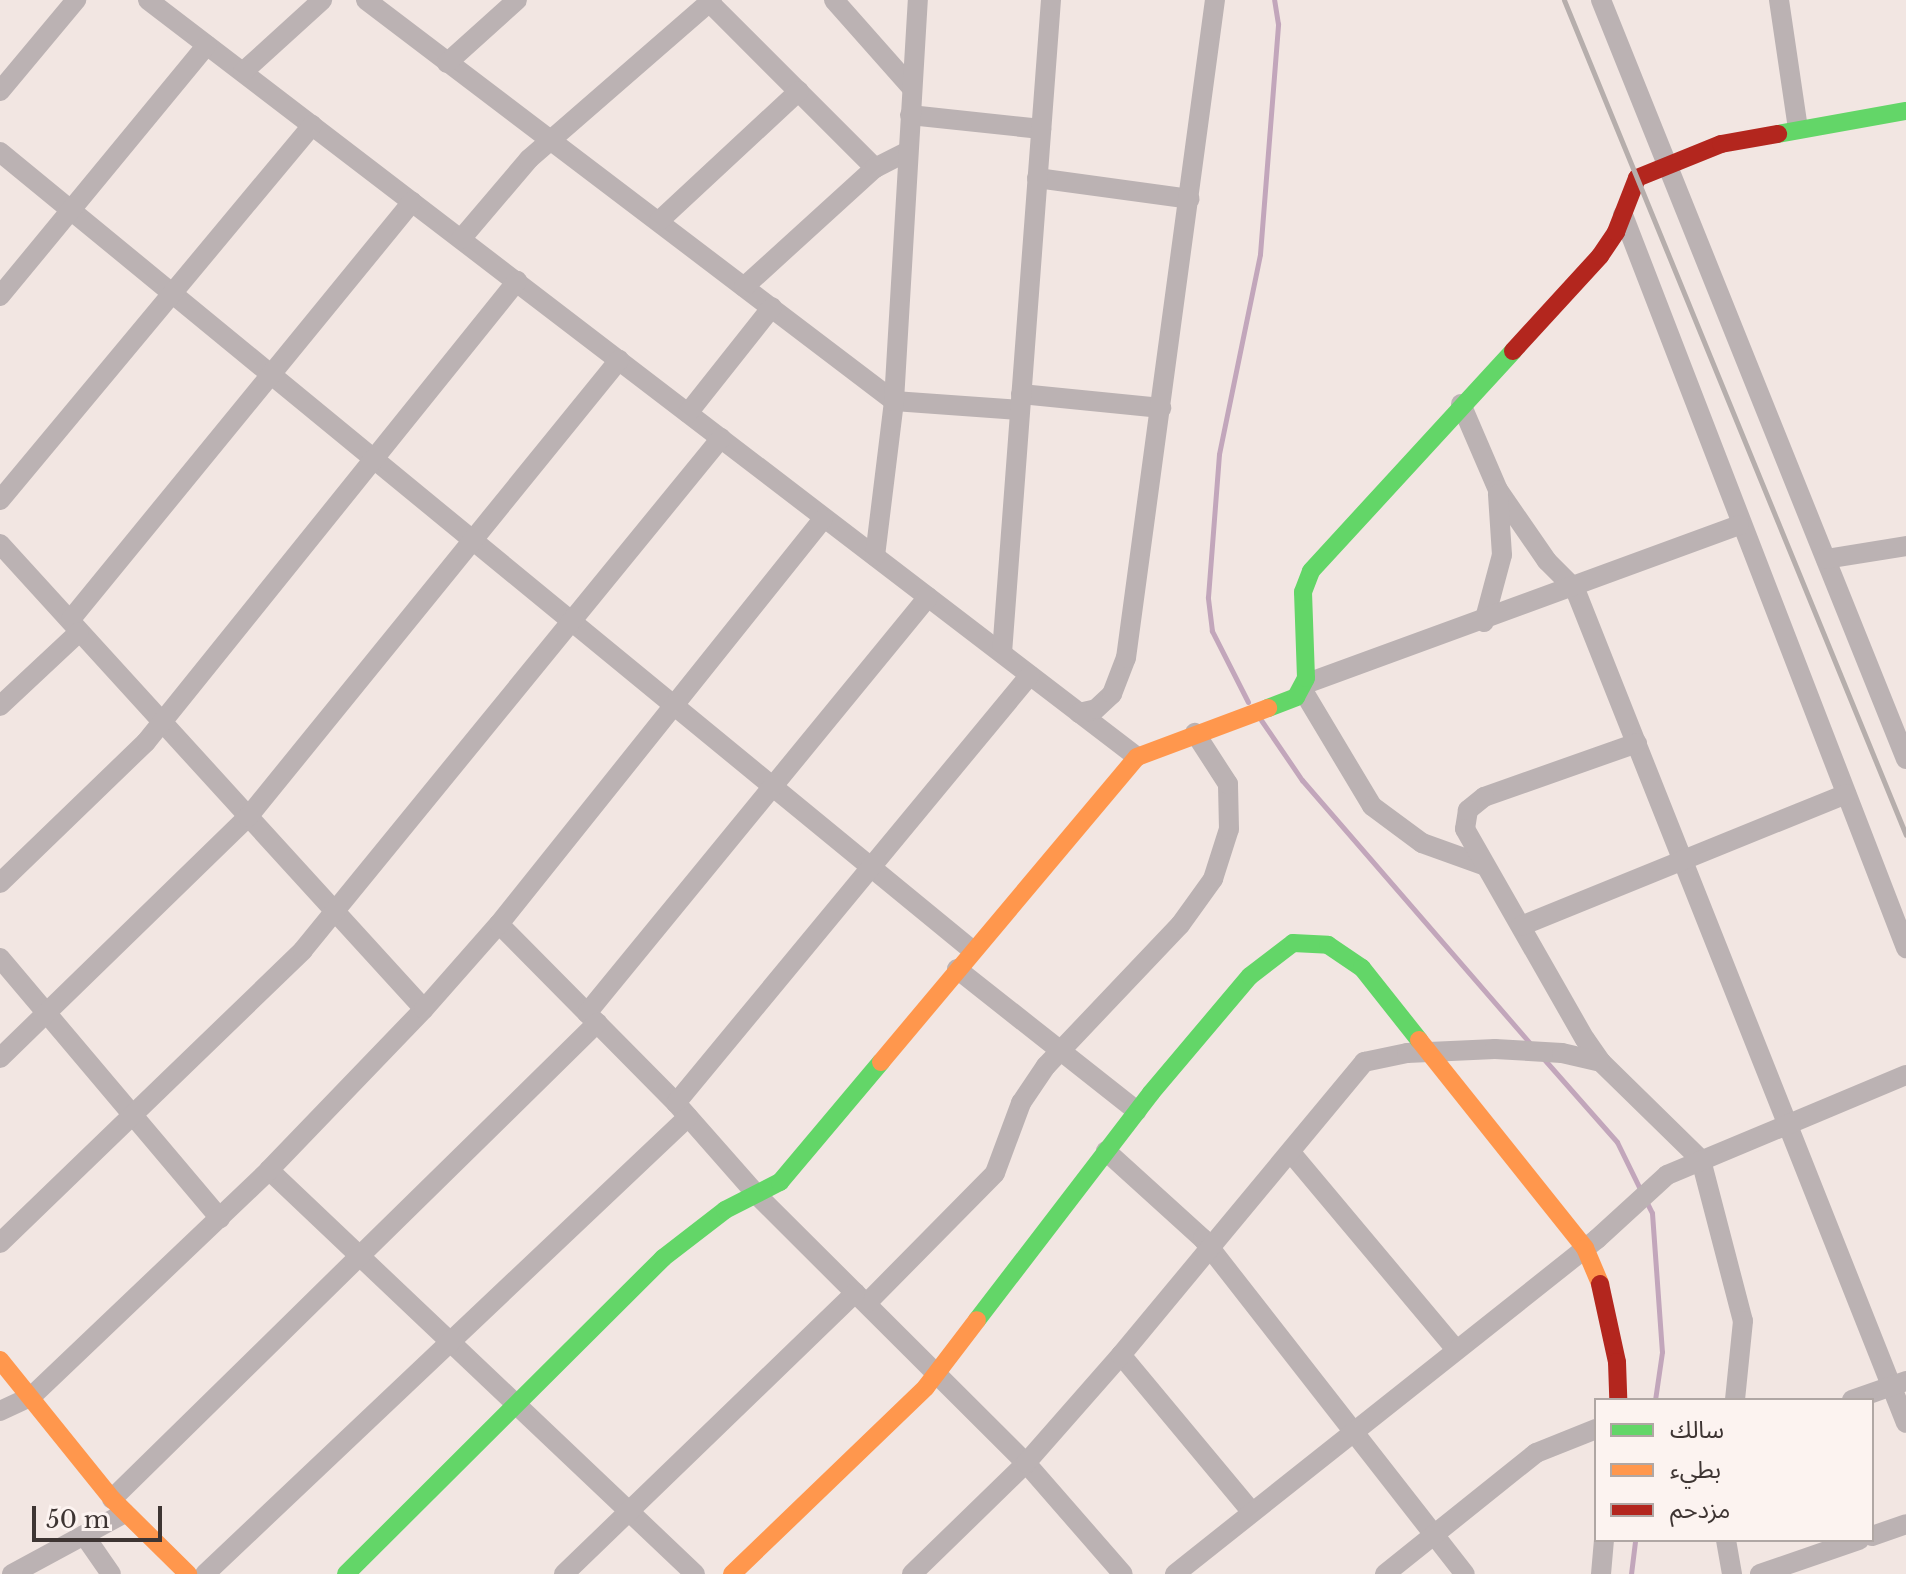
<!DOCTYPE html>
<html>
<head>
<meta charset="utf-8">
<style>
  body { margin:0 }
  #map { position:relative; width:1906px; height:1574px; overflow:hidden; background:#f2e6e2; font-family:"Libre Baskerville","Noto Sans Arabic",serif }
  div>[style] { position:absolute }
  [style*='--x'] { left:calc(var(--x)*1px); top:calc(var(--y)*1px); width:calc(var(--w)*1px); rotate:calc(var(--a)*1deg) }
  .stream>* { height:5px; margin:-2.5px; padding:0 2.5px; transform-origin:2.5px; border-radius:2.5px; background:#c2a6bb }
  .street>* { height:20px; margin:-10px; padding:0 10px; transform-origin:10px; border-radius:10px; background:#bbb2b3 }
  .fast>* { height:18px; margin:-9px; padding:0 9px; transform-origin:9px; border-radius:9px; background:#63d668 }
  .slow>* { height:18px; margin:-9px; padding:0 9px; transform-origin:9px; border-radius:9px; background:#ff974d }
  .jam>* { height:18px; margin:-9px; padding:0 9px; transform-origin:9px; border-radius:9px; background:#b3261e }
  .rail>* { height:5px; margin:-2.5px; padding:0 2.5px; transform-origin:2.5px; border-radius:2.5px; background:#b6aeac }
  span { translate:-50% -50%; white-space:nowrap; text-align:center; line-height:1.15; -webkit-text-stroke:8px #fcf3f0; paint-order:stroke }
  .legend { position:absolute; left:1594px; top:1398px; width:280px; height:144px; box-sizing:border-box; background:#fcf3f0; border:2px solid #b0a7a4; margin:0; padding:10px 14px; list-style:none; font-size:24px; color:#3e3533 }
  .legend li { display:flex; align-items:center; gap:16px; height:40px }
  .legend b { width:40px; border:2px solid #b0a7a4 }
  .scale { position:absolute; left:32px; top:1506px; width:130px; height:36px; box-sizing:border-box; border:4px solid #3e3533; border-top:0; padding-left:10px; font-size:24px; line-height:28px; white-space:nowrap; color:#3e3533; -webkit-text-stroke:6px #fcf3f0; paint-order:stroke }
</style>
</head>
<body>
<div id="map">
  <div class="stream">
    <i style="--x:1248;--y:702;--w:80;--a:-116.9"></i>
    <i style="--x:1212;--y:631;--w:34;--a:-97"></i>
    <i style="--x:1208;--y:597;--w:143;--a:-85.6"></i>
    <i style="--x:1219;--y:454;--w:204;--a:-78.4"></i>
    <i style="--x:1260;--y:254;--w:231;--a:-85.5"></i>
    <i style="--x:1278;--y:24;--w:24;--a:-99"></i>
    <i style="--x:1261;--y:720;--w:73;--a:55.7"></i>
    <i style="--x:1302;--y:780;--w:349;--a:49.1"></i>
    <i style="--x:1543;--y:1058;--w:112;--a:48.6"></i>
    <i style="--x:1617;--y:1142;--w:55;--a:63.9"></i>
    <i style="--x:1647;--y:1203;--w:11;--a:63"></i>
    <i style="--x:1652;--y:1213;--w:139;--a:85.9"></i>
    <i style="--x:1662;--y:1352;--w:49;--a:98.3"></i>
    <i style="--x:1631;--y:1574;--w:34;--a:-83"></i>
  </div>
  <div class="street">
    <i style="--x:148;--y:0;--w:1245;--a:37.43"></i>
    <i style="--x:366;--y:0;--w:663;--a:37.22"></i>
    <i style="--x:894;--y:401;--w:126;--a:4.1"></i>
    <i style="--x:834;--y:0;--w:116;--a:48.5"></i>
    <i style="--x:1601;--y:0;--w:818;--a:68.11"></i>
    <i style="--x:1779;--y:0;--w:130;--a:81.6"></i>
    <i style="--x:709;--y:2;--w:235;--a:45"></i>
    <i style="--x:447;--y:63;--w:94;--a:-42"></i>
    <i style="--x:243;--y:72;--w:107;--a:-42.3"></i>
    <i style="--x:0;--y:91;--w:119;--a:-50.1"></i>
    <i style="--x:910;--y:115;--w:132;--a:6.1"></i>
    <i style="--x:0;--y:152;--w:1258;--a:39.39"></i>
    <i style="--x:1037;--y:178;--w:154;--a:7.8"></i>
    <i style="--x:1623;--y:215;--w:786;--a:68.89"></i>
    <i style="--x:659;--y:221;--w:191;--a:-42.9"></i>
    <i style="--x:461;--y:239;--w:105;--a:-49.6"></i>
    <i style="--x:529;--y:159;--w:242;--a:-41"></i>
    <i style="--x:744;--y:287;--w:177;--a:-42.3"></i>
    <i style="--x:875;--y:168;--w:35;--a:-27"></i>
    <i style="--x:0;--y:296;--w:325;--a:-50.5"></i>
    <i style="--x:1021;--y:394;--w:141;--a:5.7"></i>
    <i style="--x:1461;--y:404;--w:94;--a:66.7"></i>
    <i style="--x:1498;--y:490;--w:86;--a:55.4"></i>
    <i style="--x:1547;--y:561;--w:40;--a:45"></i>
    <i style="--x:1575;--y:589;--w:897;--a:68.35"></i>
    <i style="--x:688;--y:413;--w:135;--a:-51.6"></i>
    <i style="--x:0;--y:500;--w:488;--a:-50.2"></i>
    <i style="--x:0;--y:544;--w:629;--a:47.64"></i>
    <i style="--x:875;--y:556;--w:156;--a:-83"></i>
    <i style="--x:894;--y:401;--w:402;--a:-86.6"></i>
    <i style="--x:1826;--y:559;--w:81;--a:-9.2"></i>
    <i style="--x:71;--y:619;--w:539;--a:-50.73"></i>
    <i style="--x:1484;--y:622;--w:69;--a:-75"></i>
    <i style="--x:1502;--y:555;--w:61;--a:-93.8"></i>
    <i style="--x:1002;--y:653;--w:655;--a:-85.71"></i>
    <i style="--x:1305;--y:684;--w:462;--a:-20.1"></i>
    <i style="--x:1302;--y:689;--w:136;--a:59.1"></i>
    <i style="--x:1372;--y:806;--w:62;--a:36.5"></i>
    <i style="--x:1422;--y:843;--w:65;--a:19.8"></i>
    <i style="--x:0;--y:706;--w:108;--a:-43.1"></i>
    <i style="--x:1079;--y:713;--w:17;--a:-13"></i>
    <i style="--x:1096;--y:709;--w:22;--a:-43"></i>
    <i style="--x:1112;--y:694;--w:39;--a:-69"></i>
    <i style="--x:1126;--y:658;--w:664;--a:-82.3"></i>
    <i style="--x:1637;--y:743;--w:162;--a:160.6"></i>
    <i style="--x:1484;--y:797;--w:21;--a:141"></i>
    <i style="--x:1468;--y:810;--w:19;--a:99"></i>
    <i style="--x:1465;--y:829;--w:242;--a:60.3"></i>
    <i style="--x:1585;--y:1039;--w:28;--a:55"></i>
    <i style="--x:1601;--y:1062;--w:140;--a:44.4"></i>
    <i style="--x:1701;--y:1160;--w:166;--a:75.4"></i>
    <i style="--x:1743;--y:1321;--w:79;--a:95.8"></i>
    <i style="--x:0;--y:883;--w:203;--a:-44"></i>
    <i style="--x:146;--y:742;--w:592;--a:-51.17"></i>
    <i style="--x:499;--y:924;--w:252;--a:45.3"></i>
    <i style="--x:676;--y:1103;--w:123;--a:48.6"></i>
    <i style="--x:757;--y:1195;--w:380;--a:44.9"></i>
    <i style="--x:1026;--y:1463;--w:147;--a:48.9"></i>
    <i style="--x:1521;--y:926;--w:351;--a:-22.1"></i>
    <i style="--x:0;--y:958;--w:341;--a:49.8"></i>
    <i style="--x:957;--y:969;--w:229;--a:38.3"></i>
    <i style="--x:587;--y:1013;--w:538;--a:-50.66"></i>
    <i style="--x:0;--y:1058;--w:346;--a:-44.2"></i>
    <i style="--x:248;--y:817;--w:589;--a:-50.93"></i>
    <i style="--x:676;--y:1103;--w:555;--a:-50.41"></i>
    <i style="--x:1106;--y:1151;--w:131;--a:42.2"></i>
    <i style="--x:1203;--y:1239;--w:425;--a:52"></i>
    <i style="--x:1292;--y:1154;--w:253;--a:50"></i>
    <i style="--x:269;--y:1170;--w:587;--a:43.48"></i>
    <i style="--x:0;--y:1243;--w:421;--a:-44"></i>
    <i style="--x:303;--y:950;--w:661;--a:-50.77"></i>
    <i style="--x:867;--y:1303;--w:182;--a:-45.4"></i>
    <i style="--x:995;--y:1173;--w:75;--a:-69.6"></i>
    <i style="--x:1021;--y:1103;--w:45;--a:-56"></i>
    <i style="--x:1046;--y:1066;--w:195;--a:-46.5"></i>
    <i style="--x:1180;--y:925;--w:57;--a:-54.3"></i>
    <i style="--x:1213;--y:879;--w:52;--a:-72.3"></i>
    <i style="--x:1229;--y:829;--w:45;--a:-91.3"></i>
    <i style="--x:1228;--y:784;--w:61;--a:-122.9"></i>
    <i style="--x:1121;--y:1355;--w:204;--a:50.2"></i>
    <i style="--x:1852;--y:1400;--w:57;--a:-19.4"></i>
    <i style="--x:0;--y:1411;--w:35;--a:-25"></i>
    <i style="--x:32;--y:1396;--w:327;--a:-43.6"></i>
    <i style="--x:269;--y:1170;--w:223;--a:-46.1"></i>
    <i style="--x:424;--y:1009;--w:113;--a:-48.6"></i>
    <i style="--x:499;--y:924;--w:519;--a:-51.34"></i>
    <i style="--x:112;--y:1499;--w:680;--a:-44.46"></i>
    <i style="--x:84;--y:1535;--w:47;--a:55.3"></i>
    <i style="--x:1872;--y:1536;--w:36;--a:-19"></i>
    <i style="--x:1726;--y:1540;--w:35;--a:80"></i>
    <i style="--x:12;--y:1574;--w:128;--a:-28.4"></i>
    <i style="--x:205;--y:1574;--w:665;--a:-43.42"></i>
    <i style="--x:564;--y:1574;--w:405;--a:-44"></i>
    <i style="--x:912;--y:1574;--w:159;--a:-44.2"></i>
    <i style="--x:1026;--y:1463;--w:144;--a:-48.7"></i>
    <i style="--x:1121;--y:1355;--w:381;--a:-50.3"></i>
    <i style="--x:1364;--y:1062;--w:44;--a:-11.8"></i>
    <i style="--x:1407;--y:1053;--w:88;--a:-2.6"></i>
    <i style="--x:1495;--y:1049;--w:67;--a:3.4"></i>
    <i style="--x:1562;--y:1053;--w:40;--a:13"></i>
    <i style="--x:1175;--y:1574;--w:539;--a:-38.44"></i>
    <i style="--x:1597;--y:1239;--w:95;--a:-42.4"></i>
    <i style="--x:1667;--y:1175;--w:259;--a:-22.7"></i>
    <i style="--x:1385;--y:1574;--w:193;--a:-38.7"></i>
    <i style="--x:1536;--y:1453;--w:65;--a:-21.8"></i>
    <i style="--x:1601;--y:1574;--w:34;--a:-85"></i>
    <i style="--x:1760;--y:1574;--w:105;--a:-19"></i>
  </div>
  <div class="fast">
    <i style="--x:1778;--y:134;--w:130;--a:-10.2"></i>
    <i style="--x:1268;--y:708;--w:30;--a:-21"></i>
    <i style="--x:1296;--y:697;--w:21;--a:-62"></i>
    <i style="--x:1306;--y:678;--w:86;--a:-92"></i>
    <i style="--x:1303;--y:592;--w:22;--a:-69"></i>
    <i style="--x:1311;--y:571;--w:299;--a:-47.4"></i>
    <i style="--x:977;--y:1320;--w:286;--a:-52.5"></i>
    <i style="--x:1151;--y:1093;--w:153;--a:-49.8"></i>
    <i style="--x:1250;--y:976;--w:54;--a:-37.5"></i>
    <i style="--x:1293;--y:943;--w:35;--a:3"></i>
    <i style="--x:1328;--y:945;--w:41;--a:34.1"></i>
    <i style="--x:1362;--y:968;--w:92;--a:51.6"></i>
    <i style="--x:346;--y:1574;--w:448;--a:-44.9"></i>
    <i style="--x:663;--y:1258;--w:78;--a:-37.7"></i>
    <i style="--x:725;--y:1210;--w:62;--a:-27"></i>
    <i style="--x:780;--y:1182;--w:157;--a:-49.9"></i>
  </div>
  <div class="slow">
    <i style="--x:1419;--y:1040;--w:266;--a:51.4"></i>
    <i style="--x:1585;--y:1248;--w:39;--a:67"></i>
    <i style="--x:881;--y:1062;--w:398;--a:-50"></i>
    <i style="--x:1137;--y:757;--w:140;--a:-20.5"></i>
    <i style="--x:0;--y:1360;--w:179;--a:51.1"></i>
    <i style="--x:112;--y:1499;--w:107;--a:44.6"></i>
    <i style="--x:732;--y:1574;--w:269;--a:-43.9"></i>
    <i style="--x:926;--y:1387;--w:84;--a:-52.7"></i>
  </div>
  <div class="jam">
    <i style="--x:1513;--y:351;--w:129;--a:-47.5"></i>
    <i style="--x:1600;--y:256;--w:29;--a:-56"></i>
    <i style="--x:1616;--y:232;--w:58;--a:-68.7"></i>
    <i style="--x:1637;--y:178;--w:91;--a:-22"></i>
    <i style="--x:1721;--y:144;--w:58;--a:-10"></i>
    <i style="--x:1600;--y:1284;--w:80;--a:77.7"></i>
    <i style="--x:1617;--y:1362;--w:38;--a:88"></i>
  </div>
  <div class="rail">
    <i style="--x:1564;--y:0;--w:902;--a:67.73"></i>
  </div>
  <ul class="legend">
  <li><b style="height:10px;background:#63d668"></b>سالك</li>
  <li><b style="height:10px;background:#ff974d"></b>بطيء</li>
  <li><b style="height:10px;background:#b3261e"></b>مزدحم</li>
  </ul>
  <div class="scale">50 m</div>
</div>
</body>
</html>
